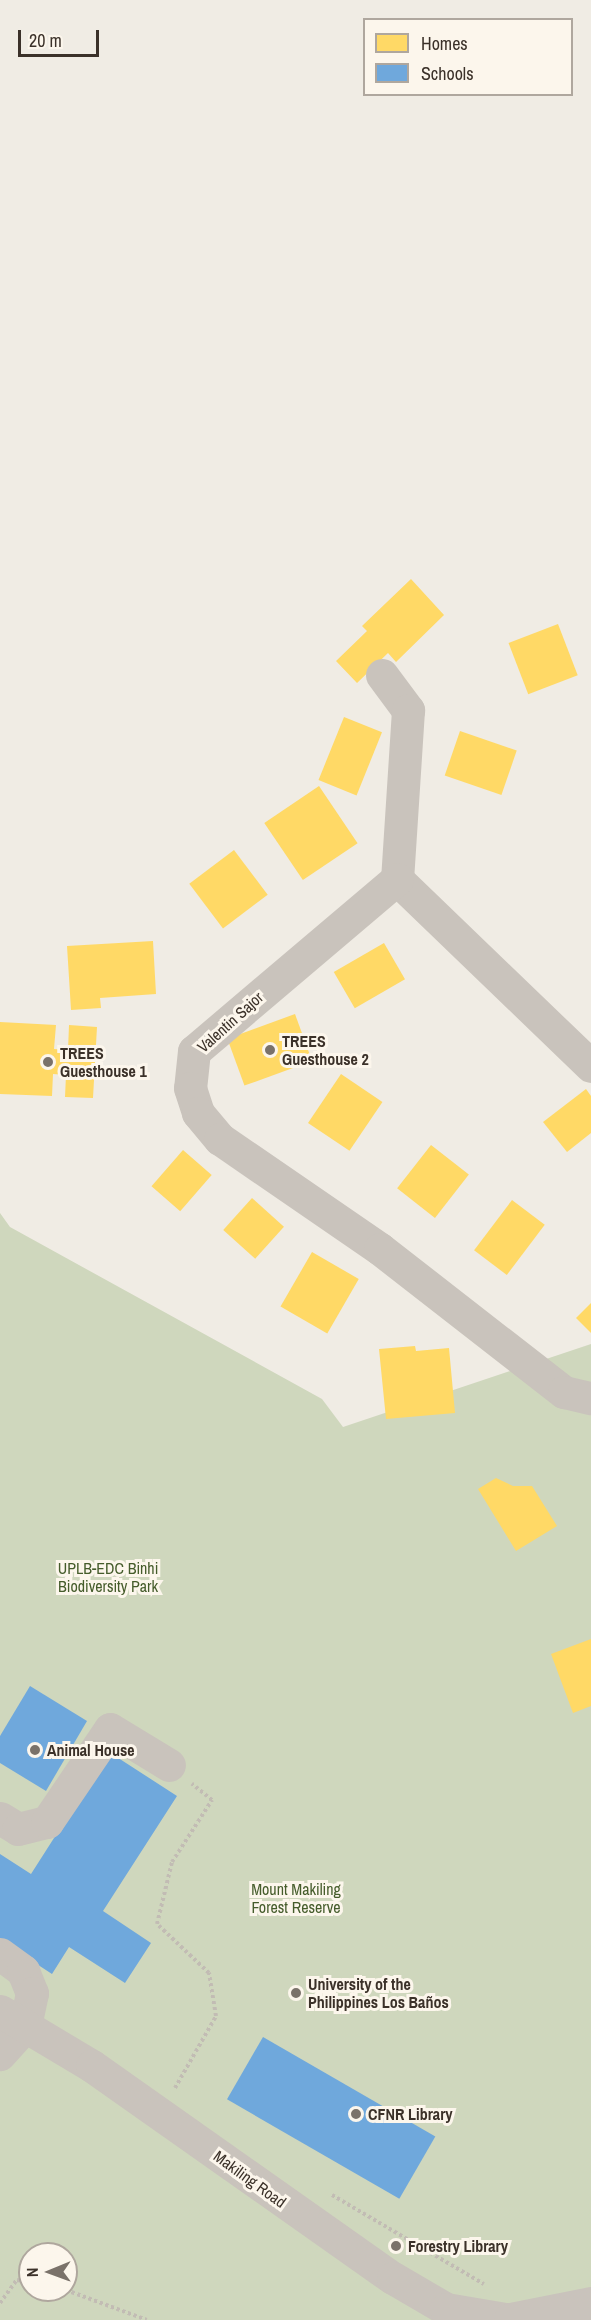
<!DOCTYPE html>
<html>
<head>
<meta charset="utf-8">
<style>
  body { margin:0 }
  #map { position:relative; width:591px; height:2320px; overflow:hidden; background:#f0ece4; font-family:"Archivo Narrow",sans-serif }
  div>[style] { position:absolute }
  [style*='--x'] { left:calc(var(--x)*1px); top:calc(var(--y)*1px); width:calc(var(--w)*1px); rotate:calc(var(--a)*1deg) }
  .green>* { inset:0; background:#cfd7bd }
  .homes>* { inset:0; background:#ffd966; transform-origin:0 0 }
  .schools>* { inset:0; background:#6fa8dc; transform-origin:0 0 }
  .path>* { height:4px; margin-top:-2px; transform-origin:0; background:repeating-linear-gradient(90deg,#c2bcb4 0 3px,transparent 0 6px) }
  .minor>* { height:33px; margin:-16.5px; padding:0 16.5px; transform-origin:16.5px; border-radius:16.5px; background:#c9c3bc }
  .dots>* { width:16px; height:16px; translate:-50% -50%; box-sizing:border-box; border:3px solid #fcf6ec; border-radius:50% }
  span { translate:-50% -50%; white-space:nowrap; text-align:center; line-height:1.15; -webkit-text-stroke:6px #fcf6ec; paint-order:stroke }
  .street-label { font-size:16px; color:#3b3129 }
  .poi-label { font-size:16px; color:#3b3129; font-weight:700 }
  .left { translate:0 -50%; text-align:left }
  .park-label { font-size:16px; color:#455c2b }
  .legend { position:absolute; left:363px; top:18px; width:210px; height:78px; box-sizing:border-box; background:#fcf6ec; border:2px solid #afa79e; margin:0; padding:8px 10px; list-style:none; font-size:18px; color:#3b3129 }
  .legend li { display:flex; align-items:center; gap:12px; height:30px }
  .legend b { width:30px; border:2px solid #afa79e }
  .north { position:absolute; left:18px; top:2242px; width:60px; height:60px; box-sizing:border-box; background:#fcf6ec; border:2px solid #afa79e; border-radius:50%; rotate:269deg; font-size:16px; font-weight:700; line-height:24px; text-align:center; color:#3b3129 }
  .north::after { content:''; display:block; margin:auto; width:21px; height:27px; background:#7a726a; clip-path:polygon(50% 0,100% 100%,50% 72%,0 100%) }
  .scale { position:absolute; left:18px; top:30px; width:81px; height:27px; box-sizing:border-box; border:3px solid #3b3129; border-top:0; padding-left:8px; font-size:18px; line-height:21px; white-space:nowrap; color:#3b3129; -webkit-text-stroke:4px #fcf6ec; paint-order:stroke }
</style>
</head>
<body>
<div id="map">
  <div class="green">
    <i style="clip-path:polygon(evenodd,0 1213px,10px 1227px,322px 1399px,343px 1427px,591px 1344px,591px 2320px,0 2320px,0 1213px,30px 2254px,66px 2254px,66px 2290px,30px 2290px,30px 2254px)"></i>
  </div>
  <div class="homes">
    <i style="clip-path:polygon(411px 579px,444px 615px,396px 662px,388px 653px,357px 683px,336px 661px,367px 631px,362px 626px)"></i>
    <i style="left:558px;top:624px;width:55px;height:53px;rotate:69deg"></i>
    <i style="left:344px;top:717px;width:41px;height:68px;rotate:22deg"></i>
    <i style="left:460px;top:731px;width:60px;height:47px;rotate:19deg"></i>
    <i style="left:319px;top:786px;width:69px;height:66px;rotate:56deg"></i>
    <i style="left:234px;top:850px;width:56px;height:56px;rotate:53deg"></i>
    <i style="clip-path:polygon(153px 941px,156px 994px,100px 998px,101px 1008px,71px 1010px,67px 946px)"></i>
    <i style="left:384px;top:943px;width:42px;height:58px;rotate:60deg"></i>
    <i style="left:295px;top:1014px;width:50px;height:72px;rotate:70deg"></i>
    <i style="clip-path:polygon(0 1022px,56px 1025px,54px 1049px,68px 1050px,69px 1025px,97px 1027px,93px 1098px,65px 1097px,66px 1075px,53px 1074px,52px 1096px,0 1094px)"></i>
    <i style="left:341px;top:1074px;width:50px;height:59px;rotate:34deg"></i>
    <i style="clip-path:polygon(586px 1089px,591px 1096px,591px 1133px,567px 1152px,543px 1122px)"></i>
    <i style="left:431px;top:1145px;width:48px;height:55px;rotate:38deg"></i>
    <i style="left:183px;top:1150px;width:38px;height:48px;rotate:41deg"></i>
    <i style="left:252px;top:1198px;width:43px;height:43px;rotate:42deg"></i>
    <i style="left:512px;top:1200px;width:41px;height:63px;rotate:37deg"></i>
    <i style="left:312px;top:1252px;width:54px;height:63px;rotate:30deg"></i>
    <i style="clip-path:polygon(591px 1303px,591px 1333px,576px 1318px)"></i>
    <i style="clip-path:polygon(415px 1346px,416px 1351px,449px 1348px,455px 1413px,386px 1419px,379px 1349px)"></i>
    <i style="clip-path:polygon(496px 1478px,513px 1486px,532px 1486px,557px 1526px,516px 1551px,478px 1489px)"></i>
    <i style="clip-path:polygon(591px 1639px,591px 1706px,573px 1713px,551px 1654px)"></i>
  </div>
  <div class="schools">
    <i style="clip-path:polygon(30px 1686px,87px 1721px,46px 1791px,0 1763px,0 1736px)"></i>
    <i style="clip-path:polygon(109px 1752px,177px 1796px,103px 1911px,151px 1943px,125px 1983px,69px 1947px,52px 1974px,0 1940px,0 1854px,31px 1874px)"></i>
    <i style="left:263px;top:2037px;width:199px;height:72px;rotate:30deg"></i>
  </div>
  <div class="path">
    <i style="--x:175;--y:2088;--w:83;--a:-60.3"></i>
    <i style="--x:216;--y:2016;--w:44;--a:-99.2"></i>
    <i style="--x:209;--y:1973;--w:71;--a:-136.7"></i>
    <i style="--x:157;--y:1924;--w:64;--a:-76.4"></i>
    <i style="--x:172;--y:1862;--w:74;--a:-57.2"></i>
    <i style="--x:212;--y:1800;--w:26;--a:-141"></i>
    <i style="--x:332;--y:2195;--w:176;--a:30.4"></i>
    <i style="--x:66;--y:2290;--w:86;--a:20.3"></i>
    <i style="--x:0;--y:2303;--w:29;--a:-54"></i>
    <i style="--x:17;--y:2280;--w:13;--a:9"></i>
  </div>
  <div class="minor">
    <i style="--x:382;--y:675;--w:44;--a:53.4"></i>
    <i style="--x:408;--y:710;--w:169;--a:93.7"></i>
    <i style="--x:591;--y:1066;--w:269;--a:-136.1"></i>
    <i style="--x:397;--y:879;--w:266;--a:139.7"></i>
    <i style="--x:194;--y:1051;--w:37;--a:96"></i>
    <i style="--x:190;--y:1088;--w:26;--a:72"></i>
    <i style="--x:198;--y:1113;--w:34;--a:50"></i>
    <i style="--x:220;--y:1139;--w:194;--a:34.5"></i>
    <i style="--x:380;--y:1249;--w:233;--a:37.9"></i>
    <i style="--x:564;--y:1392;--w:28;--a:13"></i>
    <i style="--x:0;--y:1818;--w:21;--a:31"></i>
    <i style="--x:18;--y:1829;--w:30;--a:-14"></i>
    <i style="--x:47;--y:1822;--w:112;--a:-55.9"></i>
    <i style="--x:110;--y:1729;--w:69;--a:31.4"></i>
    <i style="--x:0;--y:1954;--w:29;--a:36"></i>
    <i style="--x:23;--y:1971;--w:24;--a:68"></i>
    <i style="--x:32;--y:1993;--w:34;--a:102"></i>
    <i style="--x:25;--y:2026;--w:38;--a:132"></i>
    <i style="--x:0;--y:2011;--w:107;--a:30.9"></i>
    <i style="--x:92;--y:2066;--w:368;--a:35.2"></i>
    <i style="--x:393;--y:2278;--w:61;--a:30.3"></i>
    <i style="--x:446;--y:2309;--w:66;--a:9.6"></i>
    <i style="--x:510;--y:2319;--w:83;--a:-11.2"></i>
  </div>
  <div class="dots">
    <i style="left:270px;top:1050px;background:#7a726a"></i>
    <i style="left:48px;top:1062px;background:#7a726a"></i>
    <i style="left:35px;top:1750px;background:#7a726a"></i>
    <i style="left:296px;top:1993px;background:#7a726a"></i>
    <i style="left:356px;top:2114px;background:#7a726a"></i>
    <i style="left:396px;top:2246px;background:#7a726a"></i>
  </div>
  <div class="street-label">
    <span style="left:230px;top:1022px;rotate:-42deg">Valentin Sajor</span>
    <span style="left:250px;top:2179px;rotate:36deg">Makiling Road</span>
  </div>
  <div class="poi-label">
    <span class="left" style="left:282px;top:1050px">TREES<br>Guesthouse 2</span>
    <span class="left" style="left:60px;top:1062px">TREES<br>Guesthouse 1</span>
    <span class="left" style="left:47px;top:1750px">Animal House</span>
    <span class="left" style="left:308px;top:1993px">University of the<br>Philippines Los Baños</span>
    <span class="left" style="left:368px;top:2114px">CFNR Library</span>
    <span class="left" style="left:408px;top:2246px">Forestry Library</span>
  </div>
  <div class="park-label">
    <span style="left:108px;top:1577px">UPLB-EDC Binhi<br>Biodiversity Park</span>
    <span style="left:296px;top:1898px">Mount Makiling<br>Forest Reserve</span>
  </div>
  <ul class="legend">
  <li><b style="height:16px;background:#ffd966"></b>Homes</li>
  <li><b style="height:16px;background:#6fa8dc"></b>Schools</li>
  </ul>
  <div class="north">N</div>
  <div class="scale">20 m</div>
</div>
</body>
</html>
